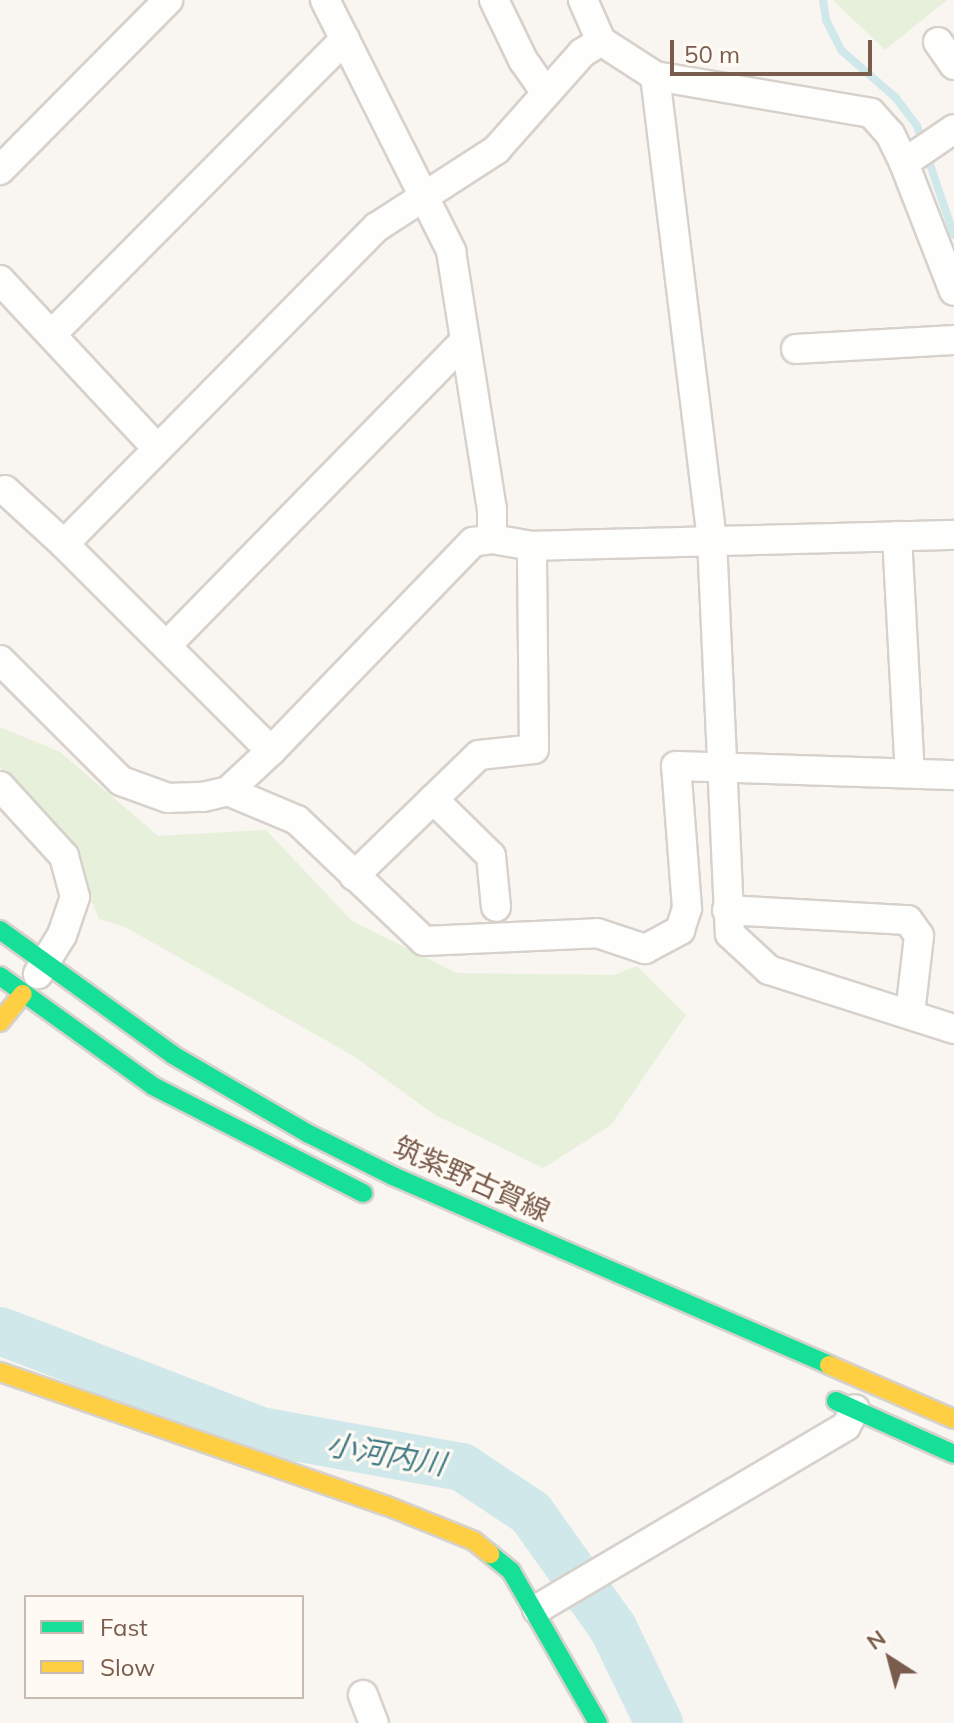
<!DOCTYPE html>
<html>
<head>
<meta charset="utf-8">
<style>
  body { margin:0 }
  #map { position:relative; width:954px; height:1723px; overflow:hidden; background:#f9f5f0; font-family:Mulish,"Noto Sans JP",sans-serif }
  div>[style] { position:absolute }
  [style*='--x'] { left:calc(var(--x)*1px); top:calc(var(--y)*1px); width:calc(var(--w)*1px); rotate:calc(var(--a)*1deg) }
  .green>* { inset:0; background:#e7f0db }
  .stream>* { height:8px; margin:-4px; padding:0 4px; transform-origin:4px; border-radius:4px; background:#d0e8ea }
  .river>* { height:48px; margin:-24px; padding:0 24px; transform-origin:24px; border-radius:24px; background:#d0e8ea }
  .roads { filter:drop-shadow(2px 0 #d7d1cb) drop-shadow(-2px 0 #d7d1cb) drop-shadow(0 2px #d7d1cb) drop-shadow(0 -2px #d7d1cb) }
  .street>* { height:28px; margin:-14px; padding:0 14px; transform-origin:14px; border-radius:14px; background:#fefefd }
  .fast>* { height:18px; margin:-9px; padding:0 9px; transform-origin:9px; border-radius:9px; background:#16e098 }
  .slow>* { height:18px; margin:-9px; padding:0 9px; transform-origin:9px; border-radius:9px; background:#ffcf43 }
  span { translate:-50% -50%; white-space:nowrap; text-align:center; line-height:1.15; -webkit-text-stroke:6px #fffaf3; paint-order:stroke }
  .street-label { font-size:28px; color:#7a5c4d }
  .water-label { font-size:30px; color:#437c86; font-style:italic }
  .legend { position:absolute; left:24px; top:1595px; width:280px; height:104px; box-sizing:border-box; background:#fffaf3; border:2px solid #cabbb1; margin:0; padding:10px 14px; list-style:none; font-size:24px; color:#7a5c4d }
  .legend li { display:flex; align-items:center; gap:16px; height:40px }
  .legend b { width:40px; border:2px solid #cabbb1 }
  .north { position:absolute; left:850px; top:1619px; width:80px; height:80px; -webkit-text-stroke:6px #fffaf3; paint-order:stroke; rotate:324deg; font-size:22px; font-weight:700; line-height:32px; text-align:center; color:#7a5c4d }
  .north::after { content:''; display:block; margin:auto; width:28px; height:36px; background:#7a5c4d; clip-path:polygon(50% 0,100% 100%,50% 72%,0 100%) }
  .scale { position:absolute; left:670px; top:40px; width:202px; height:36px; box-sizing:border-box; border:4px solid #7a5c4d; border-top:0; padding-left:10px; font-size:24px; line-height:28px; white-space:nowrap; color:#7a5c4d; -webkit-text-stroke:6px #fffaf3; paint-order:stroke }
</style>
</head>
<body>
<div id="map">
  <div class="green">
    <i style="clip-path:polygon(833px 0,947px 0,885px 50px)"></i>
    <i style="clip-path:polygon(0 727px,60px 752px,158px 836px,266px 830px,352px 921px,457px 973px,614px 975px,637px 966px,686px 1015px,611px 1125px,543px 1168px,435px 1115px,352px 1055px,125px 927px,99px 919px,72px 854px,0 767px)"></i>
  </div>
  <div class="stream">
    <i style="--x:823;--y:0;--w:20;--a:81"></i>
    <i style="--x:826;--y:20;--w:34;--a:63"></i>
    <i style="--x:841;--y:50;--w:73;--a:41.1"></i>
    <i style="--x:896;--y:98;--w:35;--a:53"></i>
    <i style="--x:917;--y:126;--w:115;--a:71.3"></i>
  </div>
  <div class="river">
    <i style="--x:0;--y:1331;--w:280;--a:21"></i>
    <i style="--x:261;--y:1431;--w:204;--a:10.2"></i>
    <i style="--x:462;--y:1467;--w:83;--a:33.7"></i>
    <i style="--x:531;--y:1513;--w:141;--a:54.5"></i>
    <i style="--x:613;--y:1628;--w:106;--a:64.2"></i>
  </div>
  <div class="roads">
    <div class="street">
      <i style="--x:325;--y:0;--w:281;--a:63.3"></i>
      <i style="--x:451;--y:251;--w:261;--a:81"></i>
      <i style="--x:492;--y:509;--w:30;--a:90"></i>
      <i style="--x:494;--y:0;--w:67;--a:64.2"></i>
      <i style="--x:523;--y:60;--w:39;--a:55"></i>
      <i style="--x:601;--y:41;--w:64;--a:32.9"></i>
      <i style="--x:655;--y:76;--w:219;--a:9.7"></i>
      <i style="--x:871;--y:113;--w:28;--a:48"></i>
      <i style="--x:890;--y:134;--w:32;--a:64"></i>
      <i style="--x:904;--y:163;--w:137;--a:68.7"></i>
      <i style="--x:938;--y:42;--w:28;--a:55"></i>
      <i style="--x:655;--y:76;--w:467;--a:83"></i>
      <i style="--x:712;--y:540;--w:394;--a:87.4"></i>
      <i style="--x:730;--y:934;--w:53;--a:42.7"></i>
      <i style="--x:769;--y:970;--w:194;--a:17.7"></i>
      <i style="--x:904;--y:163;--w:60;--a:-34.2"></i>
      <i style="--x:0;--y:170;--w:239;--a:-45.3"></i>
      <i style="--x:0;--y:280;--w:229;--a:47"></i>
      <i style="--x:54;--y:332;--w:413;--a:-45.2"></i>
      <i style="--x:796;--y:349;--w:158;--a:-3.3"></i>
      <i style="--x:5;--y:490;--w:80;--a:42.5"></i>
      <i style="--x:897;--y:536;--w:237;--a:86.9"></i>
      <i style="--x:168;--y:644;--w:423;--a:-45.6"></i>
      <i style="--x:0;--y:660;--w:171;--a:45"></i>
      <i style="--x:121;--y:781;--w:50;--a:19.9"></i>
      <i style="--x:168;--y:798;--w:35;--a:-2"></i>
      <i style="--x:203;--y:797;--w:26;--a:-13"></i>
      <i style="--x:228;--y:791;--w:59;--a:-42.9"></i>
      <i style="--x:271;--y:751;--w:291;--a:-46"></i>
      <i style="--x:473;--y:542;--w:19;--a:-9"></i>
      <i style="--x:492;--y:539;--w:41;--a:9.9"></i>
      <i style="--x:532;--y:546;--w:422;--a:-1.5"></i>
      <i style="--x:271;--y:751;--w:293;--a:-135"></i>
      <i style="--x:64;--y:544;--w:445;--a:-45.4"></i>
      <i style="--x:377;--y:227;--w:142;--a:-32.9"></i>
      <i style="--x:496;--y:150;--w:130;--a:-48.4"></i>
      <i style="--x:582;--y:53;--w:22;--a:-32"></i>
      <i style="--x:601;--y:41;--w:45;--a:-113.7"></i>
      <i style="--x:0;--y:786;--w:95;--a:47.6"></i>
      <i style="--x:64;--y:856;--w:42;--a:75"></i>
      <i style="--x:75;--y:897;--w:40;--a:108.9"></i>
      <i style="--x:62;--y:935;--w:46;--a:121.6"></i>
      <i style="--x:228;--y:791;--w:75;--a:22.8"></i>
      <i style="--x:297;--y:820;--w:175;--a:43.6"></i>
      <i style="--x:424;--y:941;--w:173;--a:-2.6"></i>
      <i style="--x:597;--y:933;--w:51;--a:18.4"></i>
      <i style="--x:645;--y:949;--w:40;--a:-28"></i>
      <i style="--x:680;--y:930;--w:23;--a:-72"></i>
      <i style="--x:687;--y:908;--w:142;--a:-94.4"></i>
      <i style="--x:676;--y:766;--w:278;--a:1.9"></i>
      <i style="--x:433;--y:799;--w:81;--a:44.5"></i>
      <i style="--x:491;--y:856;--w:51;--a:84.4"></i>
      <i style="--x:354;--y:876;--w:174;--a:-44.1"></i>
      <i style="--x:479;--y:755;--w:55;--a:-6.2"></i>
      <i style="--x:534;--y:749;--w:203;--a:-90.6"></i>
      <i style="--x:727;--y:910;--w:181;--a:3.2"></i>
      <i style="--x:908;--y:920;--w:19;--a:55"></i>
      <i style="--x:919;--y:936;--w:79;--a:96.6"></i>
      <i style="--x:537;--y:1609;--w:359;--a:-30.6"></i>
      <i style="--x:846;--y:1426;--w:19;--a:-62"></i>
      <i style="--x:363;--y:1695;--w:30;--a:69"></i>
    </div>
    <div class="fast">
      <i style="--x:0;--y:930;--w:213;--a:35.8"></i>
      <i style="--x:173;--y:1055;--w:157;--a:30.2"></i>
      <i style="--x:309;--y:1134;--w:94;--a:26.6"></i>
      <i style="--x:393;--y:1176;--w:475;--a:23.4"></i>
      <i style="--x:0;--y:976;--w:188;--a:35.7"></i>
      <i style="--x:153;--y:1086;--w:236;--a:27"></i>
      <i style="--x:836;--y:1401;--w:129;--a:24.2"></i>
      <i style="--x:490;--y:1554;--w:27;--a:39"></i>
      <i style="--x:511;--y:1571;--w:175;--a:60.2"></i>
    </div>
    <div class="slow">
      <i style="--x:0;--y:1022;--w:36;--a:-51"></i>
      <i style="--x:829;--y:1365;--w:136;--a:23.4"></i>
      <i style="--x:0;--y:1372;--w:407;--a:19.1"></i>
      <i style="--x:385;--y:1505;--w:96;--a:22"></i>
      <i style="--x:474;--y:1541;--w:21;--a:39"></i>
    </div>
  </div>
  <div class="street-label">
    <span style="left:472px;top:1179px;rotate:24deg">筑紫野古賀線</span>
  </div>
  <div class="water-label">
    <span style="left:386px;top:1454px;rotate:10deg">小河内川</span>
  </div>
  <ul class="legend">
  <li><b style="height:10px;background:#16e098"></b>Fast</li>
  <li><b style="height:10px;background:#ffcf43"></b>Slow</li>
  </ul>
  <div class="north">N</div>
  <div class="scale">50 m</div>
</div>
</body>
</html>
